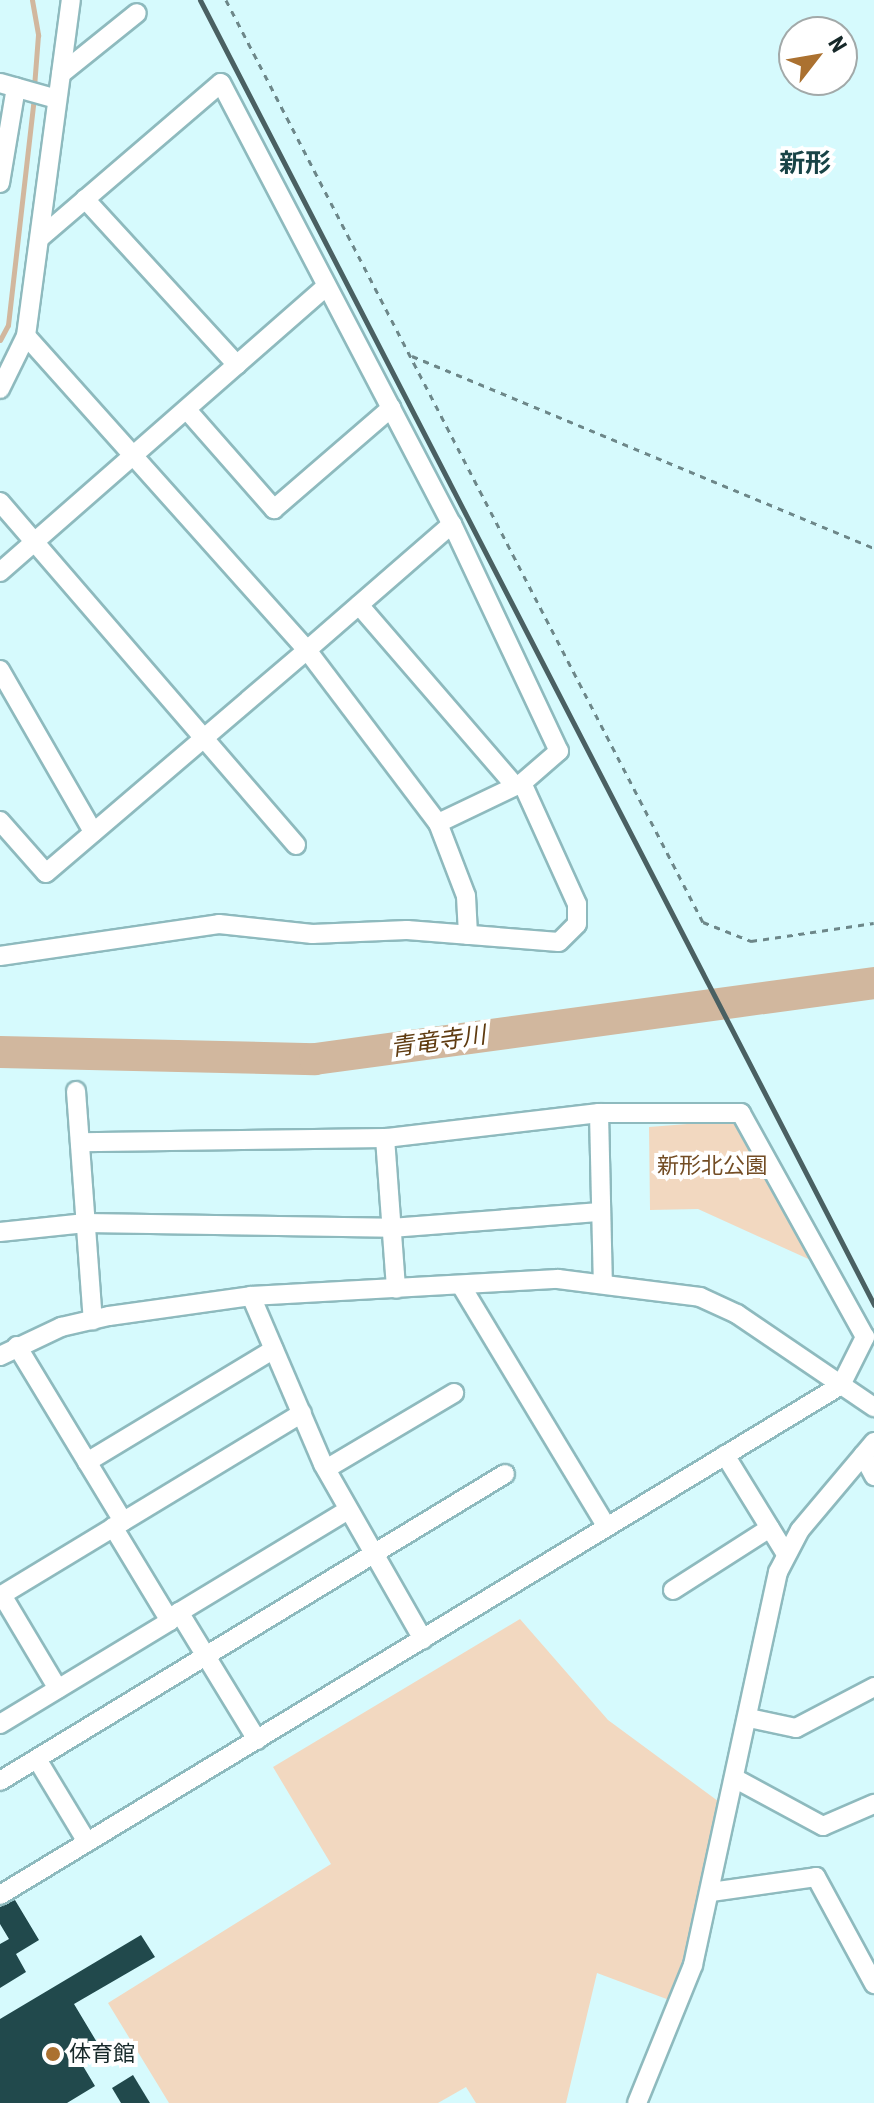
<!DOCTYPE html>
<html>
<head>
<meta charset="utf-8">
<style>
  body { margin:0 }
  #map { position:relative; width:874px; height:2103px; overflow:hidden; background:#d6fafd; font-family:"Roboto Condensed","Noto Sans JP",sans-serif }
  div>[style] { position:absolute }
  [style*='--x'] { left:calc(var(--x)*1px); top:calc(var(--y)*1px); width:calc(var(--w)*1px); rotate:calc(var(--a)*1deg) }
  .green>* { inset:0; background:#f2d8c0 }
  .stream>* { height:5px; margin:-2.5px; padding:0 2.5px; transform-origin:2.5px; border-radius:2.5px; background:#d1b79e }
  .river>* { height:32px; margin:-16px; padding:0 16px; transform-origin:16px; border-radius:16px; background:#d1b79e }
  .building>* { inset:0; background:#21494c }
  .path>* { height:3px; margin-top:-1.5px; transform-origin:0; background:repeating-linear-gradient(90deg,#6d8789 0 6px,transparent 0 12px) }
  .roads { filter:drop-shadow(2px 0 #8ebabe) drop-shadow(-2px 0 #8ebabe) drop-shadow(0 2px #8ebabe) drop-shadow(0 -2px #8ebabe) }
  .minor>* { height:18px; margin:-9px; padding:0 9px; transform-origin:9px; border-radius:9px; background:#fff }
  .rail>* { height:5px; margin:-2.5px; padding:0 2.5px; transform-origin:2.5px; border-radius:2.5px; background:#4a6062 }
  .dots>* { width:22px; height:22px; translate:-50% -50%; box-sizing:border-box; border:4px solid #fff; border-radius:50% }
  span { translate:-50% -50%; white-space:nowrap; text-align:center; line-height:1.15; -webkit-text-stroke:8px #fff; paint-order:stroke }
  .park-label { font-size:22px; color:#734d25 }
  .poi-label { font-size:22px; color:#162829 }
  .left { translate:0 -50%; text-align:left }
  .water-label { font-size:24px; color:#5f3b10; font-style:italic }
  .quarter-label { font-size:26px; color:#184346; font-weight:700 }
  .north { position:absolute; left:778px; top:16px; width:80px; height:80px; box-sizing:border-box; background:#fff; border:2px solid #a2a9a9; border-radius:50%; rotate:59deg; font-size:22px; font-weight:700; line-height:32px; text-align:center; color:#162829 }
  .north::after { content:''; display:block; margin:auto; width:28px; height:36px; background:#ab7130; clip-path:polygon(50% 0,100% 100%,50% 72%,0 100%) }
</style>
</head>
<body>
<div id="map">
  <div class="green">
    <i style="clip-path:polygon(738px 1120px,815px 1262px,698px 1209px,650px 1210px,649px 1127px)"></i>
    <i style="clip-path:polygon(520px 1619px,608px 1720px,722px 1804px,688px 1959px,672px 2001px,597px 1973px,566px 2103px,476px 2103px,466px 2087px,438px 2103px,169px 2103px,108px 2003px,331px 1864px,273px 1767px)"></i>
  </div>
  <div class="stream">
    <i style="--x:32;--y:0;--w:36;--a:80"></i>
    <i style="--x:38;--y:35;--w:52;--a:94.4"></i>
    <i style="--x:0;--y:340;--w:17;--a:-62"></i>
    <i style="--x:8;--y:325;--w:229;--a:-83.5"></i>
  </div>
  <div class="river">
    <i style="--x:0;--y:1052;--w:315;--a:1.3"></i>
    <i style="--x:315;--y:1059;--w:564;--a:-7.74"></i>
  </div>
  <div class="building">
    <i style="clip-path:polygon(15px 1900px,39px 1940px,16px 1954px,26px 1972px,0 1988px,0 1944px,9px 1939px,0 1924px,0 1907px)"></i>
    <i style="clip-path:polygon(141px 1935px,155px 1957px,74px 2004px,101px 2049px,80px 2061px,95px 2086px,67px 2103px,0 2103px,0 2019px)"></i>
    <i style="clip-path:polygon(133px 2075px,150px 2103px,121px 2103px,112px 2088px)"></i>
  </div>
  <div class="path">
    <i style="--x:226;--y:0;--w:1038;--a:62.65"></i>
    <i style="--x:703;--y:922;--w:52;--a:21.6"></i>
    <i style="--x:751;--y:941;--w:124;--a:-8.3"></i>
    <i style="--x:412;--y:356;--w:500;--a:22.57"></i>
  </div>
  <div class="roads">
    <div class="minor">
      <i style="--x:61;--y:74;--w:97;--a:-38.8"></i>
      <i style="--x:0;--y:83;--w:59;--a:15.7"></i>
      <i style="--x:0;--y:183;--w:97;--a:-80.5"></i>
      <i style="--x:85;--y:199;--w:225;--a:47.5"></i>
      <i style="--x:40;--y:238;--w:238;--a:-40.6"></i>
      <i style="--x:221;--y:83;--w:498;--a:62.4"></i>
      <i style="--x:452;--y:524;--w:192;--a:139"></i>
      <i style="--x:307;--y:650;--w:217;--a:52.9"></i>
      <i style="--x:438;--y:823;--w:78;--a:69"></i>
      <i style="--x:466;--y:896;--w:39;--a:87"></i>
      <i style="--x:0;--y:389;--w:59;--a:-63.9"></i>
      <i style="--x:26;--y:336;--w:339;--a:-82.4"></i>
      <i style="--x:187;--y:410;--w:132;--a:48.7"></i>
      <i style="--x:274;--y:509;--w:155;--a:-40.8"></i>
      <i style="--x:0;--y:502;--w:453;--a:49.2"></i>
      <i style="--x:452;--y:524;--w:251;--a:64.8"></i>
      <i style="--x:559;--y:751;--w:49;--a:139.1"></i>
      <i style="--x:0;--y:572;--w:434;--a:-41.2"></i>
      <i style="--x:359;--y:605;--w:239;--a:49.2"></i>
      <i style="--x:0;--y:670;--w:187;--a:60.1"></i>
      <i style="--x:0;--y:821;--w:69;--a:48.5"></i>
      <i style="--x:46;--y:873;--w:343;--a:-40.5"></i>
      <i style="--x:307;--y:650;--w:421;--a:-131.8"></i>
      <i style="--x:0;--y:956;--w:221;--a:-8.3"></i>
      <i style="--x:219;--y:924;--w:94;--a:6.1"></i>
      <i style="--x:312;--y:934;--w:95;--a:-2.4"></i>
      <i style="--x:407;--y:930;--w:152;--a:4.5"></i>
      <i style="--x:559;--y:942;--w:25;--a:-45"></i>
      <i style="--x:577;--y:924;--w:20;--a:-90"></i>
      <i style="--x:577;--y:904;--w:133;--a:-114.4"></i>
      <i style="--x:522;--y:783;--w:93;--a:154.5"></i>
      <i style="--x:76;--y:1091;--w:230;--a:85.8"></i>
      <i style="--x:599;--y:1113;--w:170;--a:88.7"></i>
      <i style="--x:385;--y:1138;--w:151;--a:85.8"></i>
      <i style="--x:0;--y:1232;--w:86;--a:-6"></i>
      <i style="--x:86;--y:1223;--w:305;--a:0.9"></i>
      <i style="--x:391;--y:1228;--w:210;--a:-4.4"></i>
      <i style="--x:462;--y:1287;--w:280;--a:58.9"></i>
      <i style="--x:251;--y:1296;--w:183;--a:66.8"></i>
      <i style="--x:323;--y:1464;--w:202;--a:60.3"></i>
      <i style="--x:17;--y:1346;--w:205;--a:58.8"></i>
      <i style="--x:0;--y:1356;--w:68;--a:-25.4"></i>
      <i style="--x:61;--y:1327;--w:49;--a:-12.9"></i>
      <i style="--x:109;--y:1316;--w:143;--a:-8"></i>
      <i style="--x:251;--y:1296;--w:307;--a:-3.2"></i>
      <i style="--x:558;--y:1279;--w:143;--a:7.2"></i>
      <i style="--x:700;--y:1297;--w:41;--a:24.7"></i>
      <i style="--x:737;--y:1314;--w:166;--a:34.2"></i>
      <i style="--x:725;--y:1455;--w:116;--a:58.4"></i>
      <i style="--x:863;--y:1455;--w:24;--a:62"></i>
      <i style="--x:87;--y:1462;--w:218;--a:-31.1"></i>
      <i style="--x:326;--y:1469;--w:149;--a:-30.7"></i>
      <i style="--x:673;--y:1590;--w:115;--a:-32.6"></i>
      <i style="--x:2;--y:1595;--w:109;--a:59.2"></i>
      <i style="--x:0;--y:1596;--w:353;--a:-31.2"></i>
      <i style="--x:179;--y:1612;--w:150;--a:58.6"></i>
      <i style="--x:168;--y:1619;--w:210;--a:-31.2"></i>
      <i style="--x:749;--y:1718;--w:48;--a:12"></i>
      <i style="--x:796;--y:1728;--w:88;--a:-27.7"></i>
      <i style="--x:0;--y:1724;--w:199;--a:-31.2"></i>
      <i style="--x:170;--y:1621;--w:110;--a:-121.2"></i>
      <i style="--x:37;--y:1759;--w:97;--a:58.9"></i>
      <i style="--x:736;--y:1779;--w:99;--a:28.4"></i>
      <i style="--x:823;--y:1826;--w:56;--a:-23.3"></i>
      <i style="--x:0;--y:1781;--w:591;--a:-31.3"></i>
      <i style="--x:711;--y:1892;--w:106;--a:-8.1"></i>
      <i style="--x:816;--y:1877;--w:122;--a:61.5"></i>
      <i style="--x:0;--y:1895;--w:984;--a:-31.23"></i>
      <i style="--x:841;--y:1385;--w:54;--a:-63.4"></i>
      <i style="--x:865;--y:1337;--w:256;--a:-119"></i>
      <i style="--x:741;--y:1113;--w:142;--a:180"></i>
      <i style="--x:599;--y:1113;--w:215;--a:173.3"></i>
      <i style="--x:385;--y:1138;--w:304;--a:179.2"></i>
      <i style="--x:637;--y:2103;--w:149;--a:-67.9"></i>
      <i style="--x:693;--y:1965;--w:402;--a:-77.8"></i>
      <i style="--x:778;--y:1572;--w:47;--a:-62.4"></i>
      <i style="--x:800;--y:1530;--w:115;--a:-49.9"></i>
    </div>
  </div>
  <div class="rail">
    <i style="--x:200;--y:0;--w:1469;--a:62.68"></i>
  </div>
  <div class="dots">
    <i style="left:53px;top:2054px;background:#ab7130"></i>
  </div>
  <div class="park-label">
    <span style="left:712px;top:1166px">新形北公園</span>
  </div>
  <div class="poi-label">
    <span class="left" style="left:69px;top:2054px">体育館</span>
  </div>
  <div class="water-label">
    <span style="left:438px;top:1042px;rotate:-8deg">青竜寺川</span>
  </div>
  <div class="quarter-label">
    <span style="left:805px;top:164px">新形</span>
  </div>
  <div class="north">N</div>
</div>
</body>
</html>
